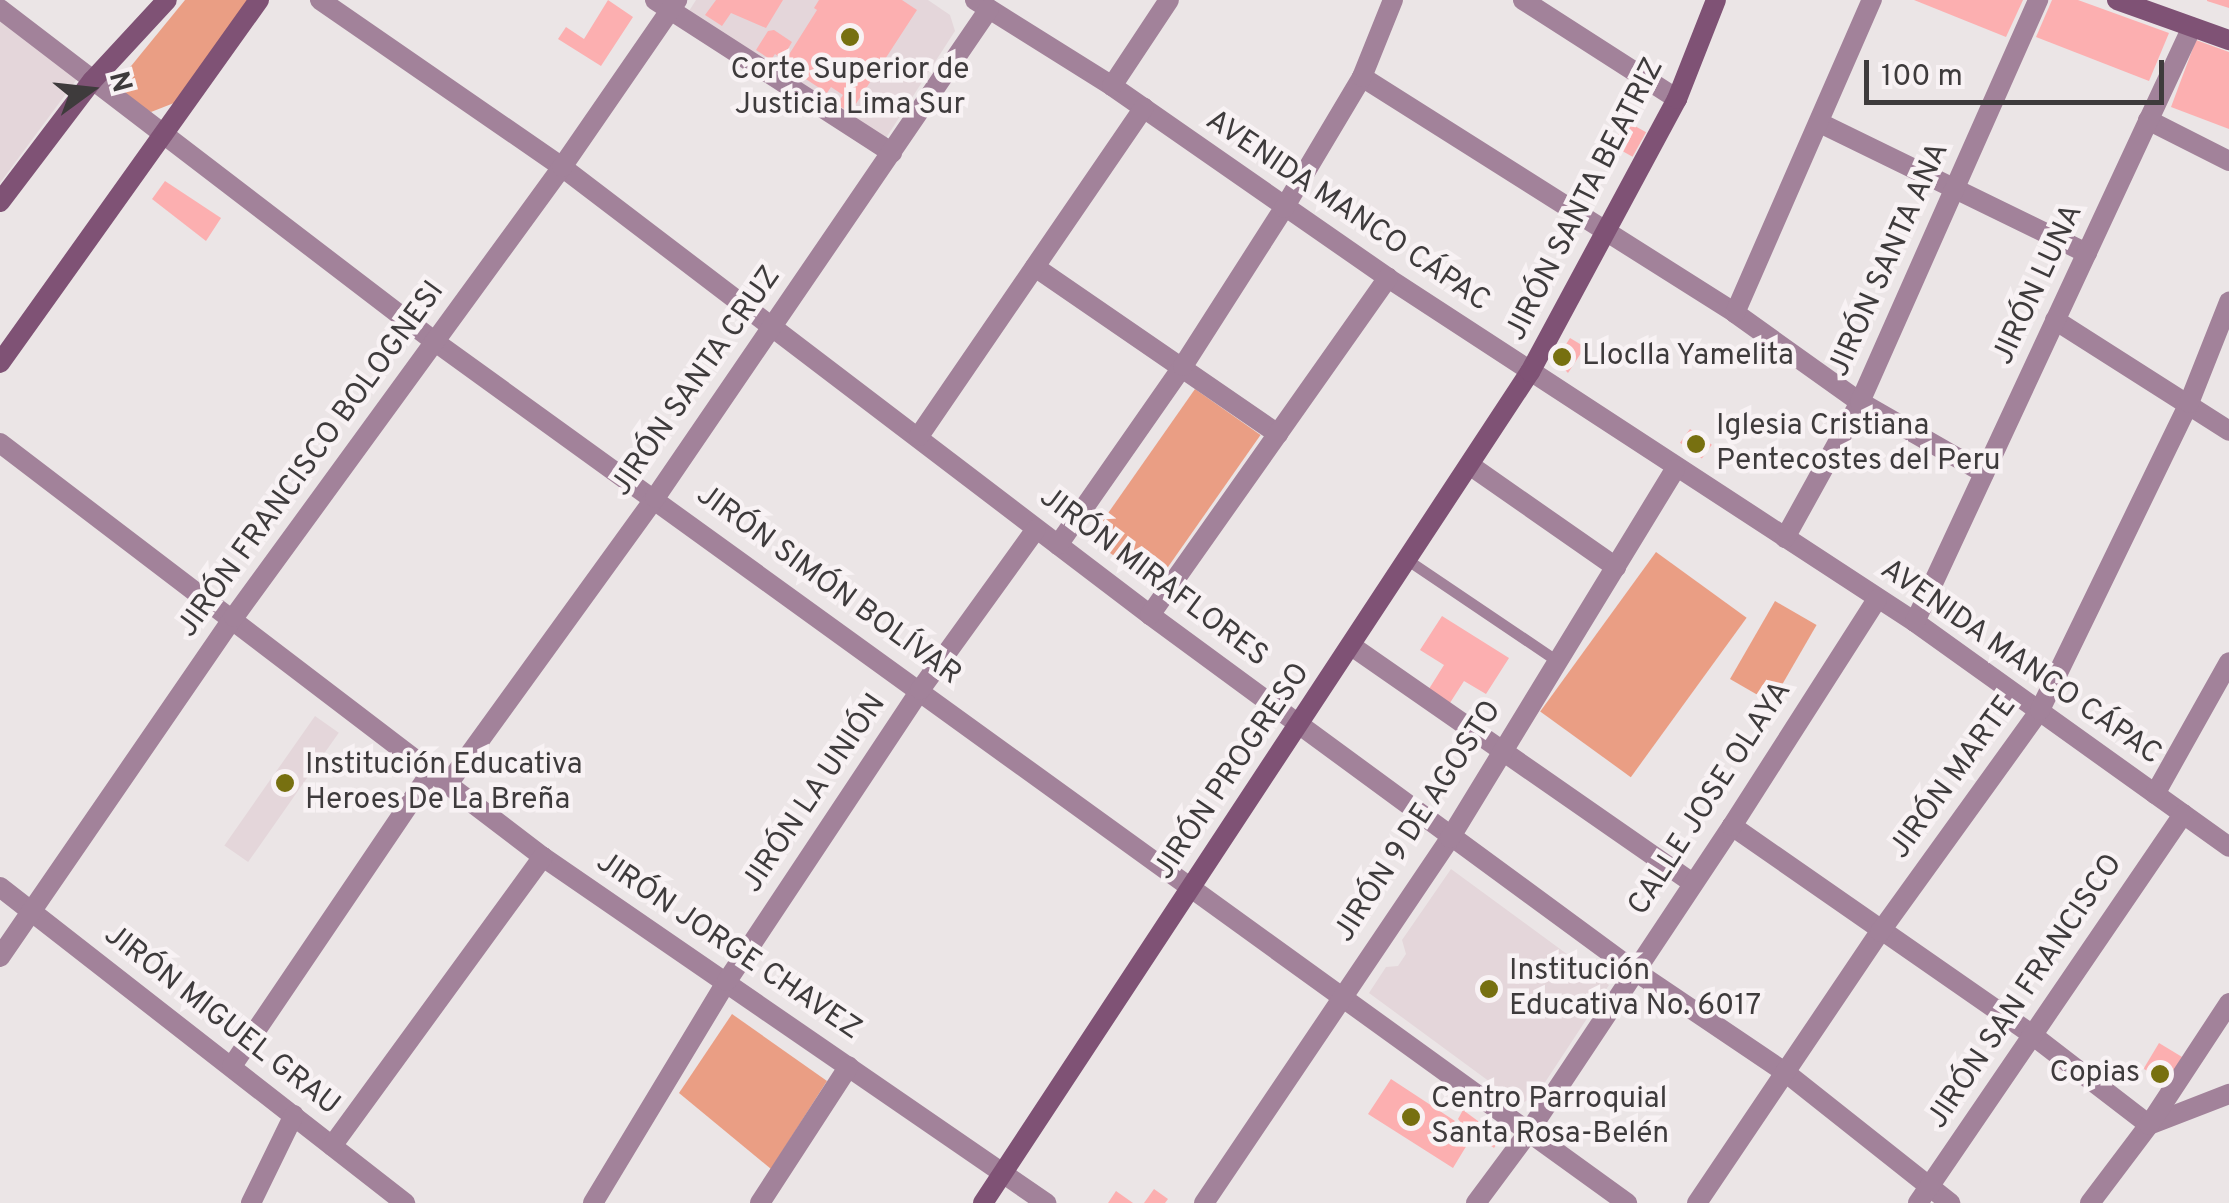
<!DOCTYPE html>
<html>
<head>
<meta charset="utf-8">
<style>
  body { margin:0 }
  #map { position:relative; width:2229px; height:1203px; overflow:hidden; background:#ebe5e6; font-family:Overpass,sans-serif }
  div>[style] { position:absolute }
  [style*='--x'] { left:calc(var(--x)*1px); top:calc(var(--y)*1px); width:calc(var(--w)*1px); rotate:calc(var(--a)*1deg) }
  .built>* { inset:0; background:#e4d6da; transform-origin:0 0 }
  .green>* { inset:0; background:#ea9e84; transform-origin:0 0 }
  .building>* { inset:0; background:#fcafb0; transform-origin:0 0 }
  .lane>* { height:11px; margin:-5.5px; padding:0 5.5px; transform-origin:5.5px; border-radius:5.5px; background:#a2829a }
  .street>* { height:20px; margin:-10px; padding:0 10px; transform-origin:10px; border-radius:10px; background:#a2829a }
  .secondary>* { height:20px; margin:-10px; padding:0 10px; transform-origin:10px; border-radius:10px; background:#7f5275 }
  .dots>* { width:28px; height:28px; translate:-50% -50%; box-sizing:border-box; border:5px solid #f8f2f4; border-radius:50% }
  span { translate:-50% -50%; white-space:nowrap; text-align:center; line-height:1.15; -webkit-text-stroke:9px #f8f2f4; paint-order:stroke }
  .poi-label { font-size:30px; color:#3e3b3c }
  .left { translate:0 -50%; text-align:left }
  .right { translate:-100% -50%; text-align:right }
  .street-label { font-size:30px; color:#3e3b3c }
  .north { position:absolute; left:40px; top:40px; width:100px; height:100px; -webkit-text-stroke:8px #f8f2f4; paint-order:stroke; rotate:75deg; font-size:28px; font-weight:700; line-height:40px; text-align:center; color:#3e3b3c }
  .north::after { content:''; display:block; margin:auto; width:35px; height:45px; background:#3e3b3c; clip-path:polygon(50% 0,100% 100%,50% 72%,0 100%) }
  .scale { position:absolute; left:1864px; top:60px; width:300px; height:45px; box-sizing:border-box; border:5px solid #3e3b3c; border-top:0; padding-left:12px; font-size:30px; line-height:35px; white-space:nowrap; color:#3e3b3c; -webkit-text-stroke:8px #f8f2f4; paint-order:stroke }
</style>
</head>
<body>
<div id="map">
  <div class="built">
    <i style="clip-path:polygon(696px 0,928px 0,950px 15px,955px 31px,886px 138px,689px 11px)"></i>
    <i style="clip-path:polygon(0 4px,88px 64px,0 183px)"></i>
    <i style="left:315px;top:716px;width:29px;height:158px;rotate:35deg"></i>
    <i style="clip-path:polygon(1451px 869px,1609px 985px,1536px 1096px,1520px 1104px,1369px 993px,1386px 967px,1398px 966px,1406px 954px,1402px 940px)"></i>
  </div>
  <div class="green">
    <i style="clip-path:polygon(185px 0,248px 0,174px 103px,151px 112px,127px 99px,123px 91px,127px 71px)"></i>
    <i style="left:1195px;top:389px;width:80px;height:183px;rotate:35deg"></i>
    <i style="left:1656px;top:552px;width:112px;height:197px;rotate:36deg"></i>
    <i style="left:1775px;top:601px;width:48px;height:90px;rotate:30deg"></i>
    <i style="clip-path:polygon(732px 1014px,827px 1081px,771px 1169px,679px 1093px)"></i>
  </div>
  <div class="building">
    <i style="clip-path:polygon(608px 0,633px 17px,601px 66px,558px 39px,566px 27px,584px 39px)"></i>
    <i style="clip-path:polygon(716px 0,783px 0,766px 28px,731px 13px,722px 26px,705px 15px)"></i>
    <i style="clip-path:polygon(819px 0,902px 0,917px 10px,850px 113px,837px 104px,843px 95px,831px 87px,827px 93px,783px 64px,817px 10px,814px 8px)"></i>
    <i style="clip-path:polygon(1914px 0,2023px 0,2006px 37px)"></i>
    <i style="clip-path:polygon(2052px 0,2078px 0,2169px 33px,2149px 81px,2036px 37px)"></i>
    <i style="clip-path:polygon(2229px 0,2229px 8px,2207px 1px,2207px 0)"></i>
    <i style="clip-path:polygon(774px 30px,792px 42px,782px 59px,775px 54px,771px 60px,756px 50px,768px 31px)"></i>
    <i style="clip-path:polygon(2196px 40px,2229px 52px,2229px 129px,2171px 107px)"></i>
    <i style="left:1626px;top:121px;width:23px;height:28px;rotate:29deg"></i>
    <i style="clip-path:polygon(165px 181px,221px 218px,206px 241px,152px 199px)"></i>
    <i style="clip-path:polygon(1570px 338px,1585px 347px,1568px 373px,1556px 360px)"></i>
    <i style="left:1690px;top:429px;width:27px;height:17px;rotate:36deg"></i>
    <i style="clip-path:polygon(1442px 616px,1509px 658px,1486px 694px,1464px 681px,1448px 706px,1427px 692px,1444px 665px,1420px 650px)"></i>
    <i style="left:2159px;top:1043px;width:27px;height:30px;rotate:31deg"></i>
    <i style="clip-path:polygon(1391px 1079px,1455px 1121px,1452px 1125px,1473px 1135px,1453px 1168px,1368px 1114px)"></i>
    <i style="clip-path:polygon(1463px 1110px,1501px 1138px,1494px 1148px,1464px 1126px,1458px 1119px)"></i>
    <i style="clip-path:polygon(1154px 1189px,1168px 1199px,1165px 1203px,1144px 1203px)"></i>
    <i style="clip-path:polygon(1116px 1191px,1133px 1203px,1108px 1203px)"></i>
  </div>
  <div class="lane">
    <i style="--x:1409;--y:561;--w:181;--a:34"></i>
  </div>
  <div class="street">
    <i style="--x:320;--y:0;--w:294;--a:34.6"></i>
    <i style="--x:562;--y:167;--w:739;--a:37.3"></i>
    <i style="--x:1150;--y:615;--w:602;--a:36.28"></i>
    <i style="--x:1635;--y:971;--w:181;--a:34"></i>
    <i style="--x:1785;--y:1072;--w:211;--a:38.4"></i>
    <i style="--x:655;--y:0;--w:282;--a:32.8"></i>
    <i style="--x:975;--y:0;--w:162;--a:32.1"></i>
    <i style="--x:1112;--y:86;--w:336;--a:34.8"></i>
    <i style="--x:1388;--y:278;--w:629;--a:33.13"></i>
    <i style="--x:1915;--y:622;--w:386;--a:35.6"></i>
    <i style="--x:1523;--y:0;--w:183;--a:32.7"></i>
    <i style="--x:0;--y:9;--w:546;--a:37.42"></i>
    <i style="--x:434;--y:341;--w:1472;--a:35.85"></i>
    <i style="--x:1362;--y:77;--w:441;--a:32.3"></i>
    <i style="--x:1735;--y:313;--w:153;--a:35.5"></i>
    <i style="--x:1860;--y:402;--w:143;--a:29.8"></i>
    <i style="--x:1112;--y:86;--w:103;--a:-56.5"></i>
    <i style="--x:2148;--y:120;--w:91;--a:26.8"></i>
    <i style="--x:1820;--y:123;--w:297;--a:26"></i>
    <i style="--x:1035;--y:267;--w:295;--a:34.5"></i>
    <i style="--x:1735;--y:313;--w:342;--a:-66.4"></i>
    <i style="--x:2055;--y:320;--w:206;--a:32.5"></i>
    <i style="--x:919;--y:436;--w:398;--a:-55.6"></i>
    <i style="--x:0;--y:443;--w:683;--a:37.32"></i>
    <i style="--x:543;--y:857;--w:611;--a:34.52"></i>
    <i style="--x:1471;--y:466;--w:177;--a:34.9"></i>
    <i style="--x:1785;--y:538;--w:155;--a:-61.1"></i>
    <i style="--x:1860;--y:402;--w:440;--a:-66.1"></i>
    <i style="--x:1058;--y:545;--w:218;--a:-55.1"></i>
    <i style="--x:1183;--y:366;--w:188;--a:-57.4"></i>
    <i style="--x:1284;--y:208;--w:152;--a:-59.2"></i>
    <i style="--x:1362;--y:77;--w:83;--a:-68.1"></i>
    <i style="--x:1150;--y:615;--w:413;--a:-54.8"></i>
    <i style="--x:1915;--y:622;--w:656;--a:-65.04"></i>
    <i style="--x:1353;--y:647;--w:412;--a:34.8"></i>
    <i style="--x:448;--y:784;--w:353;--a:-54.1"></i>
    <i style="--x:655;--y:498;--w:592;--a:-55.67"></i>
    <i style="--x:2155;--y:794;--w:151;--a:-60.7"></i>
    <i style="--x:1732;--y:826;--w:364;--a:34.8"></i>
    <i style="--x:2031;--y:1034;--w:149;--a:37.6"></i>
    <i style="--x:2149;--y:1125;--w:86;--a:-21.2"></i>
    <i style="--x:0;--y:887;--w:514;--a:37.96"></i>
    <i style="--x:0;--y:957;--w:413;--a:-55.5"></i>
    <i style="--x:234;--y:617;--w:557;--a:-53.91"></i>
    <i style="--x:562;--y:167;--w:203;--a:-55.4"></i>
    <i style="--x:232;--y:1066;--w:356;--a:-55.9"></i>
    <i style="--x:332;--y:1146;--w:358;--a:-53.9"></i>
    <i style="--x:251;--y:1203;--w:98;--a:-64"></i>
    <i style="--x:593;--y:1203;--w:259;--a:-58.9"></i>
    <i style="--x:727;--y:981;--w:349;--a:-56.4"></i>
    <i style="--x:920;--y:690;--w:198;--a:-54.2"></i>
    <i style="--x:760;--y:1203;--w:163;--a:-57"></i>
    <i style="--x:1204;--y:1203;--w:440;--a:-56"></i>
    <i style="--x:1450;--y:838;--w:432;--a:-58.6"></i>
    <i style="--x:1476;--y:1203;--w:87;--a:-53.4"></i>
    <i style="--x:1528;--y:1133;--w:369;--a:-56.4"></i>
    <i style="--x:1732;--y:826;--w:269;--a:-57.4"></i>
    <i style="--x:1697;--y:1203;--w:327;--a:-56"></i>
    <i style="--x:1880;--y:932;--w:274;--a:-54.2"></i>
    <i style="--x:2040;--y:710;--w:341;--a:-64.1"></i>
    <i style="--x:2189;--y:403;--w:109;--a:-68.4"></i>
    <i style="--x:1918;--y:1203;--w:471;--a:-55.7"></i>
    <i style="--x:2090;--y:1203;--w:98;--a:-52.9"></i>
    <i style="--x:2149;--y:1125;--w:146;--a:-56.7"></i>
  </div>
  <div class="secondary">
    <i style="--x:2117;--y:0;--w:119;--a:19.7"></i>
    <i style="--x:0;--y:202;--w:152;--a:-52.8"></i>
    <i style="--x:92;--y:81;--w:110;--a:-47.2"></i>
    <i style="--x:0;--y:363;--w:446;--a:-54.5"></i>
    <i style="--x:983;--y:1203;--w:995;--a:-56.65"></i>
    <i style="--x:1530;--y:372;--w:310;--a:-61.7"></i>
    <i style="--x:1677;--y:99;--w:106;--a:-68.5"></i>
  </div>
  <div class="dots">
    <i style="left:850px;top:37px;background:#777010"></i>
    <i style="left:1562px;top:357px;background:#777010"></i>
    <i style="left:1696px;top:444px;background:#777010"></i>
    <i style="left:285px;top:783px;background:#777010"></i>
    <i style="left:1489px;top:989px;background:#777010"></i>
    <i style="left:2160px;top:1074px;background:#777010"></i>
    <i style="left:1411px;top:1117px;background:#777010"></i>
  </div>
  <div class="poi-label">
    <span style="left:850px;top:88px">Corte Superior de<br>Justicia Lima Sur</span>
    <span class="left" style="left:1582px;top:357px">Lloclla Yamelita</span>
    <span class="left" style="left:1716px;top:444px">Iglesia Cristiana<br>Pentecostes del Peru</span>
    <span class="left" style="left:305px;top:783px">Institución Educativa<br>Heroes De La Breña</span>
    <span class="left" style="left:1509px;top:989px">Institución<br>Educativa No. 6017</span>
    <span class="right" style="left:2140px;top:1074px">Copias</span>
    <span class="left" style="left:1431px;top:1117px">Centro Parroquial<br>Santa Rosa-Belén</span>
  </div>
  <div class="street-label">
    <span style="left:1586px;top:200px;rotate:-63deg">JIRÓN SANTA BEATRIZ</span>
    <span style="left:1347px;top:212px;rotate:34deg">AVENIDA MANCO CÁPAC</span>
    <span style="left:1890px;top:260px;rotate:-66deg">JIRÓN SANTA ANA</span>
    <span style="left:2039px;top:285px;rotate:-65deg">JIRÓN LUNA</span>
    <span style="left:697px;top:382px;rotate:-55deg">JIRÓN SANTA CRUZ</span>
    <span style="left:312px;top:460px;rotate:-54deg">JIRÓN FRANCISCO BOLOGNESI</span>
    <span style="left:1153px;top:578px;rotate:37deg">JIRÓN MIRAFLORES</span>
    <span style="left:828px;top:586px;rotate:36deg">JIRÓN SIMÓN BOLÍVAR</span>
    <span style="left:2020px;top:663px;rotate:35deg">AVENIDA MANCO CÁPAC</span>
    <span style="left:1233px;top:772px;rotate:-56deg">JIRÓN PROGRESO</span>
    <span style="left:1954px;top:778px;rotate:-54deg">JIRÓN MARTE</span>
    <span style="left:815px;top:794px;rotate:-56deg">JIRÓN LA UNIÓN</span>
    <span style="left:1711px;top:799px;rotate:-57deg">CALLE JOSE OLAYA</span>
    <span style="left:1419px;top:822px;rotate:-57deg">JIRÓN 9 DE AGOSTO</span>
    <span style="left:728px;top:947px;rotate:34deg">JIRÓN JORGE CHAVEZ</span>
    <span style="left:2026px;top:992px;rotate:-56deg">JIRÓN SAN FRANCISCO</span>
    <span style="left:221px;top:1021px;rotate:38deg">JIRÓN MIGUEL GRAU</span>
  </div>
  <div class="north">N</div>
  <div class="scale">100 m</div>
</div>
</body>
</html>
